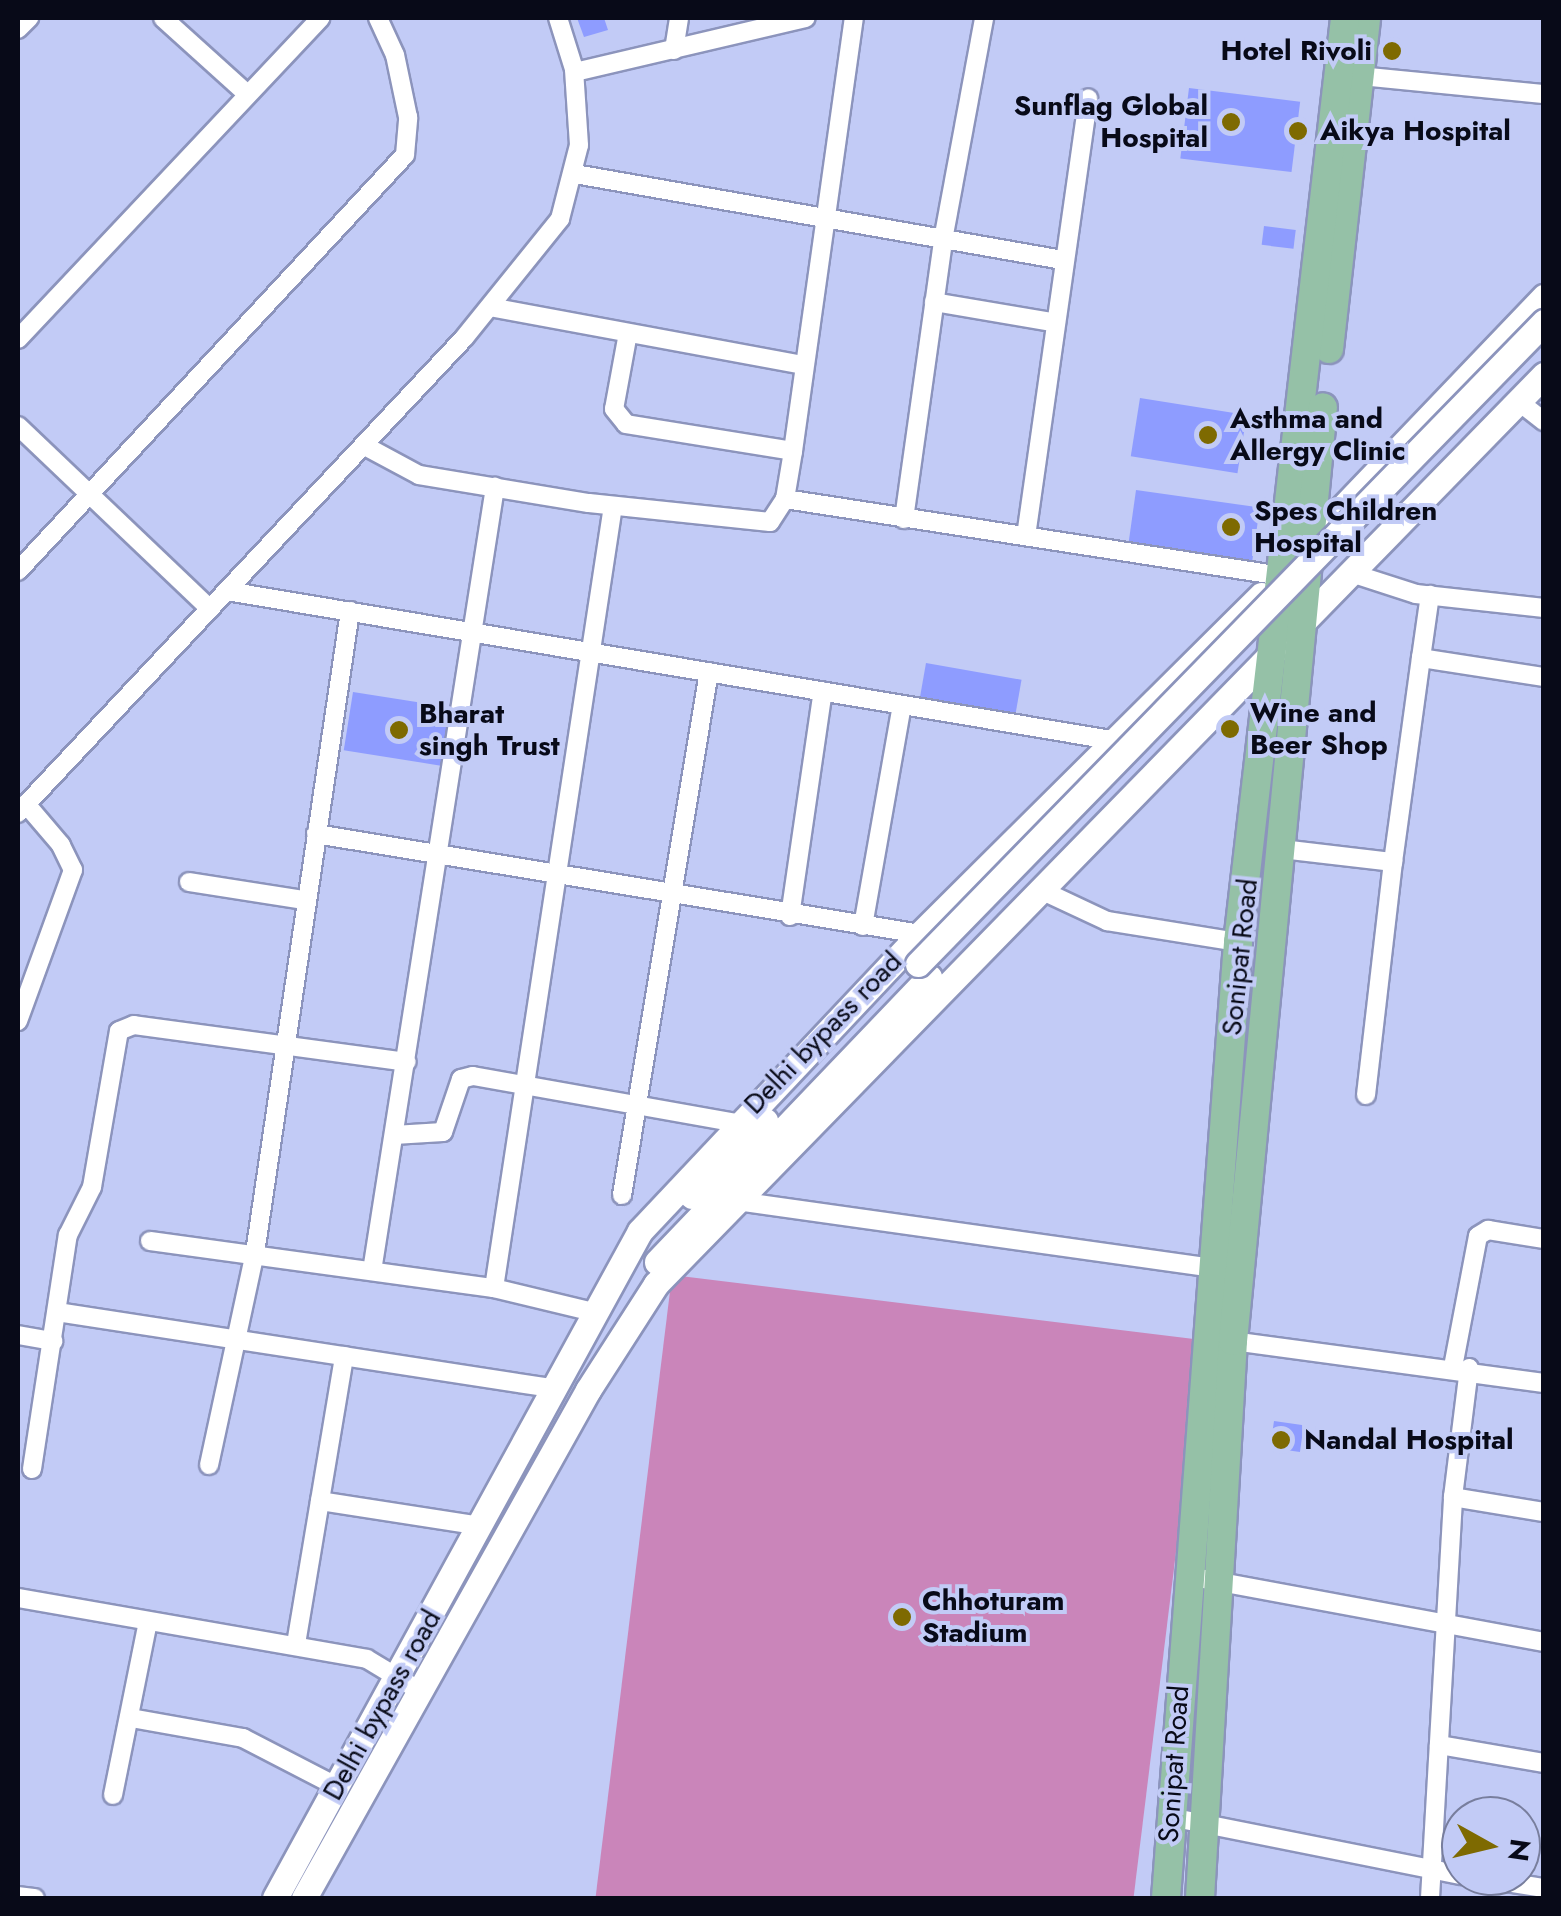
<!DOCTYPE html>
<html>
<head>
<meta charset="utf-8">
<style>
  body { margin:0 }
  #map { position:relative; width:1561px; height:1916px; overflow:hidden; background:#c2cbf6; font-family:Jost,sans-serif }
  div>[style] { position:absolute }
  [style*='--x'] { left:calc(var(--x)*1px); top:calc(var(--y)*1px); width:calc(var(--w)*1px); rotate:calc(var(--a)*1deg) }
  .green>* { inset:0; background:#ca85ba; transform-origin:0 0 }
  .building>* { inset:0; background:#8e9cff; transform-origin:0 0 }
  .roads { filter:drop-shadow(2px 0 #8c94bc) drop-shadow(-2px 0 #8c94bc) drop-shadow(0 2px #8c94bc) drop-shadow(0 -2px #8c94bc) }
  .street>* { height:18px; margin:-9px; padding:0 9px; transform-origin:9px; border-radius:9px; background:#fff }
  .secondary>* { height:25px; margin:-12.5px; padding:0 12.5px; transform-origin:12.5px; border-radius:12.5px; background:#fff }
  .primary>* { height:28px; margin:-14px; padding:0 14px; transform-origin:14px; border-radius:14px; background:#95c1a7 }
  .bridges { filter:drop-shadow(2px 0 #8c94bc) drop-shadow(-2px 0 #8c94bc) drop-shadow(0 2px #8c94bc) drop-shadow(0 -2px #8c94bc) }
  .secondary-bridge>* { height:25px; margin:-12.5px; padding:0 12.5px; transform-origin:12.5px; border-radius:12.5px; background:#fff }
  .dots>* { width:28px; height:28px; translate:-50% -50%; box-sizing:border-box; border:5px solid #c2cbf6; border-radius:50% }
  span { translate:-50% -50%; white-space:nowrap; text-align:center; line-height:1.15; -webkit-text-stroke:8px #c2cbf6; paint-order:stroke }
  .poi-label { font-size:28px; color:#080a18; font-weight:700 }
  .right { translate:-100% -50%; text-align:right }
  .left { translate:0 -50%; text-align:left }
  .street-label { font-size:28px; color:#080a18 }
  .frame { position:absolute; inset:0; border:20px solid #080a18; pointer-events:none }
  .north { position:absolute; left:1441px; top:1796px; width:100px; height:100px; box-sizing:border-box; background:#c2cbf6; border:2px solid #787e9d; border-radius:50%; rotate:98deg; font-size:28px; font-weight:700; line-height:40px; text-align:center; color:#080a18 }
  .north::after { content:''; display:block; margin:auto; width:35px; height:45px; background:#7e6a01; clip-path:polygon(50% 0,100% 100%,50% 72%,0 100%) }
</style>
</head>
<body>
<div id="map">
  <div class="green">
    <i style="left:672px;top:1275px;width:534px;height:627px;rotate:7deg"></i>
  </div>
  <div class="building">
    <i style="clip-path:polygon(577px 18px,604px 18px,608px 30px,584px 37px)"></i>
    <i style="left:1189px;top:88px;width:112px;height:71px;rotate:7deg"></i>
    <i style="left:1264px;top:226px;width:32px;height:19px;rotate:7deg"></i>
    <i style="left:1140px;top:398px;width:108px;height:59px;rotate:9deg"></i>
    <i style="left:1136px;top:490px;width:125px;height:57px;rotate:8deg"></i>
    <i style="left:926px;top:663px;width:97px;height:40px;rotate:10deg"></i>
    <i style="left:353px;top:692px;width:103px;height:59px;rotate:9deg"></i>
    <i style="left:1274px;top:1421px;width:30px;height:27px;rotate:8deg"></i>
  </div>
  <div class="roads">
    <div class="street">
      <i style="--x:163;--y:18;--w:113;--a:42.1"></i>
      <i style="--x:18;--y:29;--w:16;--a:-45"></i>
      <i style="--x:674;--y:50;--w:32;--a:-81"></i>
      <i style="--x:575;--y:72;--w:237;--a:-13.2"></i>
      <i style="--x:1360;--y:76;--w:185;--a:5.6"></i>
      <i style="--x:575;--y:174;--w:496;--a:10"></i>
      <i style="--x:934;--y:302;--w:120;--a:9.6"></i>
      <i style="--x:490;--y:307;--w:319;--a:10.5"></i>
      <i style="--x:628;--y:333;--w:77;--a:100.4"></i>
      <i style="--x:614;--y:409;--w:19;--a:51"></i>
      <i style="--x:626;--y:424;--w:169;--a:9.2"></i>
      <i style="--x:18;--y:339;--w:441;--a:-46.7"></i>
      <i style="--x:1518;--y:401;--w:33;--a:38"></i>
      <i style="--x:18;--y:426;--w:265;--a:43.6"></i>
      <i style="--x:365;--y:446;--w:61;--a:28.2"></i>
      <i style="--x:419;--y:475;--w:172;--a:9.4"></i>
      <i style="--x:589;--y:503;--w:182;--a:6"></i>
      <i style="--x:770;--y:522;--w:27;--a:-57"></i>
      <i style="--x:785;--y:499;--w:49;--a:-80.5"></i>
      <i style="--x:793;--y:451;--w:437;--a:-82"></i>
      <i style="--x:785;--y:499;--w:503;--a:8.81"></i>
      <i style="--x:904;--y:519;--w:282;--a:-82"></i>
      <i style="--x:943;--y:240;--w:226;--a:-79.5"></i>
      <i style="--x:1026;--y:536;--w:442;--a:-81.9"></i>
      <i style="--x:18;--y:571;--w:568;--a:-47.07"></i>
      <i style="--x:405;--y:155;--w:38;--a:-85"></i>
      <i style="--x:408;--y:117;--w:63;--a:-101.8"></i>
      <i style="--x:395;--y:55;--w:41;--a:-114.7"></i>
      <i style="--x:1351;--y:573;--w:68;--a:17.9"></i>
      <i style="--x:1416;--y:594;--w:129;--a:6.2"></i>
      <i style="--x:227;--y:591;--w:896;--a:9.57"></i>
      <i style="--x:1421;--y:658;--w:64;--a:-81.9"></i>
      <i style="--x:18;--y:813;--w:652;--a:-46.8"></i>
      <i style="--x:464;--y:338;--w:153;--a:-51.1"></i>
      <i style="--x:560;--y:219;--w:76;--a:-75.6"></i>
      <i style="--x:579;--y:145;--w:76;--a:-93.8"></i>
      <i style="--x:574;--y:69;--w:53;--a:-107.4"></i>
      <i style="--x:316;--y:834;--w:612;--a:9.4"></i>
      <i style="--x:1282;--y:849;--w:112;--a:6.7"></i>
      <i style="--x:1393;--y:862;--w:206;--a:-82.2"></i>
      <i style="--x:1421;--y:658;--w:124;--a:8.8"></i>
      <i style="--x:189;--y:882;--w:116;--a:8.9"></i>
      <i style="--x:1043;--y:891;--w:71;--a:25.1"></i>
      <i style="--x:1107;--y:921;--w:133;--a:9.1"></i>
      <i style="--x:790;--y:916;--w:227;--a:-81.7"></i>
      <i style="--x:863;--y:926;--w:224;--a:-80"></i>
      <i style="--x:18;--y:1021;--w:161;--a:-70"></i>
      <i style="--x:73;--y:870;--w:28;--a:-116"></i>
      <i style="--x:61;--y:845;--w:54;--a:-130.5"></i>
      <i style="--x:1366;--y:1095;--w:235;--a:-83.4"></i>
      <i style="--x:394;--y:1135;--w:49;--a:-3.5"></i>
      <i style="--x:443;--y:1132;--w:56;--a:-71.2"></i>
      <i style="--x:461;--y:1079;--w:12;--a:-14"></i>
      <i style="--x:473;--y:1076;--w:268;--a:10.1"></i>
      <i style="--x:622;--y:1195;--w:530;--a:-80.56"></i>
      <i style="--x:737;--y:1201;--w:480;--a:8"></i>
      <i style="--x:150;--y:1241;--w:347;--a:7.8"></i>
      <i style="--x:494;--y:1288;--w:106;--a:13.6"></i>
      <i style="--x:372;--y:1271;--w:794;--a:-81.08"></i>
      <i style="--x:494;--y:1288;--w:791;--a:-81.35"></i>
      <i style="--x:57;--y:1312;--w:506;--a:8.75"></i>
      <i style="--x:18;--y:1335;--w:36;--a:10"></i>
      <i style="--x:1233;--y:1341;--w:314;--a:7.7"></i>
      <i style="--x:1453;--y:1367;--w:133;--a:-79.2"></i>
      <i style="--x:1478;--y:1236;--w:12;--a:-31"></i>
      <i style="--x:1488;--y:1230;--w:57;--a:9.1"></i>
      <i style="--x:209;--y:1465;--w:217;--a:-77.8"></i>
      <i style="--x:255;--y:1253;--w:649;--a:-81.58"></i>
      <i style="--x:32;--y:1469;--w:237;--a:-81.3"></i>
      <i style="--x:68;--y:1235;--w:54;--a:-63.4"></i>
      <i style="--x:92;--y:1187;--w:158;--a:-80.2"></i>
      <i style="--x:119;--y:1031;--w:16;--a:-22"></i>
      <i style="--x:134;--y:1025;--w:275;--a:7.7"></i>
      <i style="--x:1453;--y:1497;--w:92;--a:9.4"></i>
      <i style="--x:320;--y:1501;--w:163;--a:8.8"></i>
      <i style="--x:1188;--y:1576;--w:362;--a:10.5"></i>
      <i style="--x:18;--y:1598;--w:354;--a:9.9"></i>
      <i style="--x:367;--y:1659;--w:62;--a:31.1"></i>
      <i style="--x:296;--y:1644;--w:292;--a:-80.5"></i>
      <i style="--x:131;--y:1718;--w:114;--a:10.1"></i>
      <i style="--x:243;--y:1738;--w:105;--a:27.3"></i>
      <i style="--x:1439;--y:1745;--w:107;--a:9.7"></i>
      <i style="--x:113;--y:1795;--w:177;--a:-78.6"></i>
      <i style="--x:1170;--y:1817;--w:297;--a:11.3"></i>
      <i style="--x:1469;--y:1876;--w:76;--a:9.1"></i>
      <i style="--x:18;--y:1896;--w:17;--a:7"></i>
      <i style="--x:1430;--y:1898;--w:402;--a:-86.7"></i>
      <i style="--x:1453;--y:1497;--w:130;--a:-82.9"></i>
    </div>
    <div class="secondary">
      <i style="--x:1305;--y:547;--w:346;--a:-46.3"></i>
      <i style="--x:692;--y:1196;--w:105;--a:-45.8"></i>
      <i style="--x:657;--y:1262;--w:394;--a:-46.3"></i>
      <i style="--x:275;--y:1898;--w:760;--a:-61.31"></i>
      <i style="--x:640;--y:1231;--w:408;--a:-46.7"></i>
      <i style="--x:920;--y:934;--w:481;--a:-44.8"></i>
      <i style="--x:304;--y:1898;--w:582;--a:-60.79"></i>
      <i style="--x:588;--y:1390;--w:126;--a:-57.3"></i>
      <i style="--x:656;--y:1284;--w:1271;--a:-45.67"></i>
    </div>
    <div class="primary">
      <i style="--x:1329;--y:349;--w:333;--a:-83.6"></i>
      <i style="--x:1166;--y:1898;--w:959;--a:-85.69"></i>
      <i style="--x:1238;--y:942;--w:930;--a:-83.39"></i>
      <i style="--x:1200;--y:1898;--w:558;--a:-86.61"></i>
      <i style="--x:1233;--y:1341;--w:938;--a:-84.5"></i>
    </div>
  </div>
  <div class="bridges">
    <div class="secondary-bridge">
      <i style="--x:918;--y:964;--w:897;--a:-45.72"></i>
    </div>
  </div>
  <div class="dots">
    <i style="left:1392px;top:51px;background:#7e6a01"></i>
    <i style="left:1231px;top:122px;background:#7e6a01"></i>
    <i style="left:1298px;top:131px;background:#7e6a01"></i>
    <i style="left:1208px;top:435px;background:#7e6a01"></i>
    <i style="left:1231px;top:527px;background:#7e6a01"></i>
    <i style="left:1230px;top:729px;background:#7e6a01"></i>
    <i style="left:399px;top:730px;background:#7e6a01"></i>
    <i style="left:1281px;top:1440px;background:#7e6a01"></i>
    <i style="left:902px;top:1617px;background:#7e6a01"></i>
  </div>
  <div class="poi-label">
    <span class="right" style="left:1372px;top:51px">Hotel Rivoli</span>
    <span class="right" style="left:1208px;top:122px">Sunflag Global<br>Hospital</span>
    <span class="left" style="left:1320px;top:131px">Aikya Hospital</span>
    <span class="left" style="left:1230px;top:435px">Asthma and<br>Allergy Clinic</span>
    <span class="left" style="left:1254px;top:527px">Spes Children<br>Hospital</span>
    <span class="left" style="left:1250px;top:729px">Wine and<br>Beer Shop</span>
    <span class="left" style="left:419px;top:730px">Bharat<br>singh Trust</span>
    <span class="left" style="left:1304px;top:1440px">Nandal Hospital</span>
    <span class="left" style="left:922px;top:1617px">Chhoturam<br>Stadium</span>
  </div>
  <div class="street-label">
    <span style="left:1240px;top:957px;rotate:-84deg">Sonipat Road</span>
    <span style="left:823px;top:1033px;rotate:-46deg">Delhi bypass road</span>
    <span style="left:382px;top:1705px;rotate:-61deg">Delhi bypass road</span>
    <span style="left:1174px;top:1764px;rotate:-86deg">Sonipat Road</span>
  </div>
  <div class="frame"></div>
  <div class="north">N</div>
</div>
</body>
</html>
